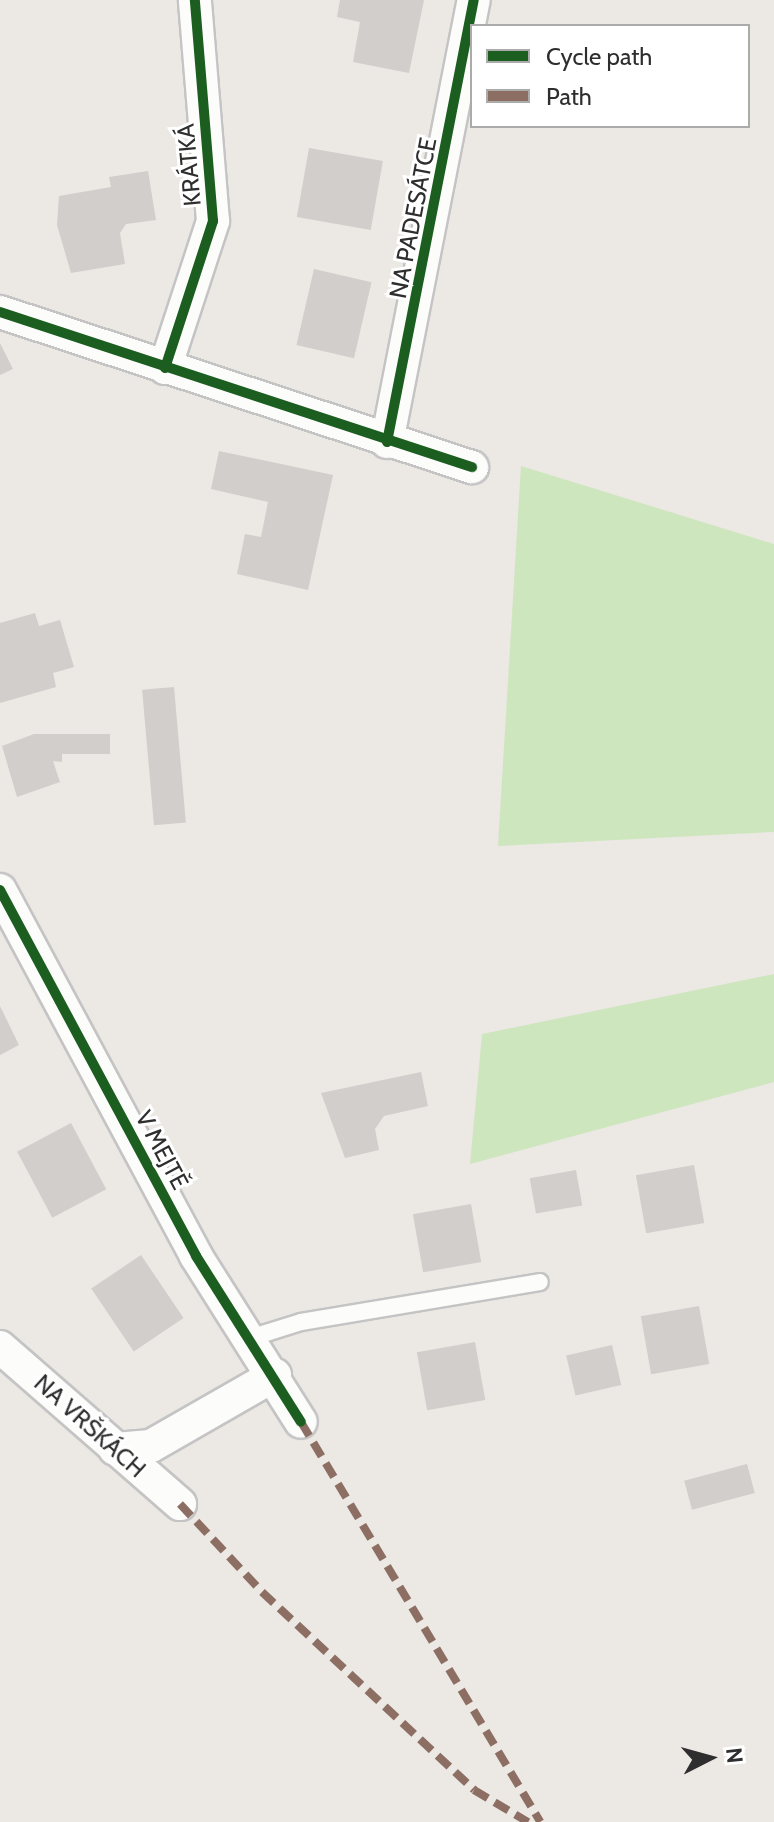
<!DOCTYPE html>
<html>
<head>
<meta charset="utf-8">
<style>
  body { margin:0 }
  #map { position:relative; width:774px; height:1822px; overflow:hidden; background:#ece8e4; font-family:Cabin,sans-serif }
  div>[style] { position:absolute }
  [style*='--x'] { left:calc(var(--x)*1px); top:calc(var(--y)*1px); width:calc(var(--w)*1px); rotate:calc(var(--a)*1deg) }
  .green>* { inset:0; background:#cee6be }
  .building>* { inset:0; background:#d1cecb; transform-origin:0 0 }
  .roads { filter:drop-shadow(2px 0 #c5c4c5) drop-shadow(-2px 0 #c5c4c5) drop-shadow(0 2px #c5c4c5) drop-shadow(0 -2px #c5c4c5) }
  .service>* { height:16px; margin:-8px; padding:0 8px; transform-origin:8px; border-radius:8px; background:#fcfcfb }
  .minor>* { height:32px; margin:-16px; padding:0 16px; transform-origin:16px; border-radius:16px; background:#fcfcfb }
  .quiet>* { height:8px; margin-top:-4px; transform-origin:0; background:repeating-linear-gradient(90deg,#8d6e63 0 16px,transparent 0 24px) }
  .cycleway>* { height:10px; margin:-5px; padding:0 5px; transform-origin:5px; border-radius:5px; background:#1b5e20 }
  span { translate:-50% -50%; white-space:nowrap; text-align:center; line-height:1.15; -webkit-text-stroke:6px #fff; paint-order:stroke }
  .street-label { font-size:24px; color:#2e2e2e }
  .legend { position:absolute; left:470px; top:24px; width:280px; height:104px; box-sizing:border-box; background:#fff; border:2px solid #ababab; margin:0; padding:10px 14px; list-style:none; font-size:24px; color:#2e2e2e }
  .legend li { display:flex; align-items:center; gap:16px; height:40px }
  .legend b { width:40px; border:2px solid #ababab }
  .north { position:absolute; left:670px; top:1718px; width:80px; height:80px; -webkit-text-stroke:6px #fff; paint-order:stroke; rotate:84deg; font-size:22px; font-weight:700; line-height:32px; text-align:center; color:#2e2e2e }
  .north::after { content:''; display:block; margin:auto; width:28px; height:36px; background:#2e2e2e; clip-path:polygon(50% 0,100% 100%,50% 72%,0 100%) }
</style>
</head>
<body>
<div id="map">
  <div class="green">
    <i style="clip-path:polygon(521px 466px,774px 544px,774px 832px,498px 846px)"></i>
    <i style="clip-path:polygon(774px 974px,774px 1082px,470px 1164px,482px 1034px)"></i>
  </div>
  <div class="building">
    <i style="clip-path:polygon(340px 0,424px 0,409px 73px,353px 62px,360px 22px,337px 17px)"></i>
    <i style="left:309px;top:148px;width:75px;height:70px;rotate:10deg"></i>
    <i style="clip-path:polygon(148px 171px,156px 220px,126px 224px,120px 233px,125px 264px,71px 273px,57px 225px,59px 196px,111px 187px,109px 177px)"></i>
    <i style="left:314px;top:269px;width:59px;height:78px;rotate:13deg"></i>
    <i style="clip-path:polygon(0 343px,13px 369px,0 375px)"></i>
    <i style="clip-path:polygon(219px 451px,333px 475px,308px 590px,237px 574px,245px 534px,261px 537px,268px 502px,211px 489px)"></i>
    <i style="clip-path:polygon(35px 613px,39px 626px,60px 620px,74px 667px,53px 673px,56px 687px,0 703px,0 623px)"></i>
    <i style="left:174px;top:687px;width:136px;height:32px;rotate:85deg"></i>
    <i style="clip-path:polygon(34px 734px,110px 734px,110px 754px,62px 754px,62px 762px,53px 761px,60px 782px,17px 797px,2px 746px)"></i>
    <i style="clip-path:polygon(0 1006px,19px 1045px,0 1055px)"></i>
    <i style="clip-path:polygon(421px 1072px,428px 1106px,384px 1116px,375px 1129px,379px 1150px,345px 1158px,321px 1093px)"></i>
    <i style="left:71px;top:1123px;width:75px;height:61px;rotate:62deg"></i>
    <i style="left:694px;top:1165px;width:59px;height:59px;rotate:80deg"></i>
    <i style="left:576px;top:1170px;width:36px;height:47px;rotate:80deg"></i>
    <i style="left:471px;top:1204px;width:59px;height:59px;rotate:80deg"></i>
    <i style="left:141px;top:1255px;width:76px;height:60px;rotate:56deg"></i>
    <i style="left:699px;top:1306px;width:59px;height:59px;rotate:80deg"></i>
    <i style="left:475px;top:1342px;width:59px;height:59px;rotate:80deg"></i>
    <i style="left:612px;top:1345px;width:41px;height:47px;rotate:77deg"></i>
    <i style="left:747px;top:1464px;width:30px;height:65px;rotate:75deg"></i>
  </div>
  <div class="roads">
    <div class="service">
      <i style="--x:250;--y:1338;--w:53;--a:-17.4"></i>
      <i style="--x:301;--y:1322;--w:242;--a:-9.5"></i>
    </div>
    <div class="minor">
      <i style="--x:0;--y:312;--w:497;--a:18.2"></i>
      <i style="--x:165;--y:368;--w:155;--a:-71.9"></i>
      <i style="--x:213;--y:221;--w:222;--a:-94.7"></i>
      <i style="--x:387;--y:442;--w:450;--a:-78.9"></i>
      <i style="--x:0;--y:890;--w:415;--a:61.8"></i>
      <i style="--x:196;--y:1256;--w:196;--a:57.7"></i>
      <i style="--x:0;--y:1347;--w:239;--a:41.1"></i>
      <i style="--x:115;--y:1449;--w:36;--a:-5"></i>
      <i style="--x:151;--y:1446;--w:143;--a:-29.8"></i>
    </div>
  </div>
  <div class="quiet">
    <i style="--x:301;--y:1422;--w:466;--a:59.1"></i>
    <i style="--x:180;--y:1504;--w:120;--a:47"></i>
    <i style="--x:262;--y:1592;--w:290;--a:43"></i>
    <i style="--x:474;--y:1790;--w:63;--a:30.7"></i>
  </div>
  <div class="cycleway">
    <i style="--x:0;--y:312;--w:497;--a:18.2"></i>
    <i style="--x:165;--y:368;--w:155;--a:-71.9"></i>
    <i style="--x:213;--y:221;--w:222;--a:-94.7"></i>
    <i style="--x:387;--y:442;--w:450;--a:-78.9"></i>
    <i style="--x:0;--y:890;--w:415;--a:61.8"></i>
    <i style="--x:196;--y:1256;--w:196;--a:57.7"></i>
  </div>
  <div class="street-label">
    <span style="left:189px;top:165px;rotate:-95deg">KRÁTKÁ</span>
    <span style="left:413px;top:218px;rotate:-79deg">NA PADESÁTCE</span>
    <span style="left:162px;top:1150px;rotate:62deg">V MEJTĚ</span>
    <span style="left:90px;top:1426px;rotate:42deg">NA VRŠKÁCH</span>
  </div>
  <ul class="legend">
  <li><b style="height:10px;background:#1b5e20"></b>Cycle path</li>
  <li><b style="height:10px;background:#8d6e63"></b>Path</li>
  </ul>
  <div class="north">N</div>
</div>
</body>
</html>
